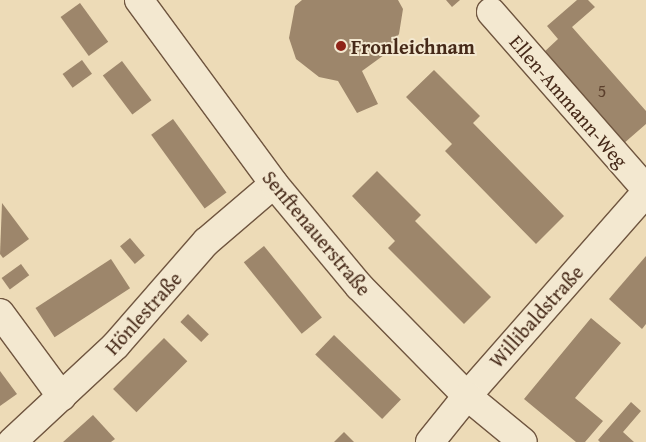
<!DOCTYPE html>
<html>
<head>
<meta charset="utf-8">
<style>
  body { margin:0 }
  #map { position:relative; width:646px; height:442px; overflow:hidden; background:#eddbb7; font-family:"Gentium Book Plus",serif }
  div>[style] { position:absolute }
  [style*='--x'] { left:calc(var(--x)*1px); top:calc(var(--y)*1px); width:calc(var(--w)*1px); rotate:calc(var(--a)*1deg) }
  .building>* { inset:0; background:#9d866b; transform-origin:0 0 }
  .roads { filter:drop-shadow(1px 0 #705640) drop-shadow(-1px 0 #705640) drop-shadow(0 1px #705640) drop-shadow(0 -1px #705640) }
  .street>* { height:28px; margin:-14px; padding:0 14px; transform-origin:14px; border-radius:14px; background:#f3e8d0 }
  .secondary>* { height:28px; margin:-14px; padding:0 14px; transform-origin:14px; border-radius:14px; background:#f3e8d0 }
  .dots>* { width:14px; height:14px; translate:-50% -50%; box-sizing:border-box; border:2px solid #f3e8d0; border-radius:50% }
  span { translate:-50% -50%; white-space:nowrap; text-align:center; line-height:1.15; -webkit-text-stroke:4px #f3e8d0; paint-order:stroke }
  .number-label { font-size:18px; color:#5c402d }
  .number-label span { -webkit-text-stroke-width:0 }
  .poi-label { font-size:20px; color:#462918; font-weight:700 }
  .left { translate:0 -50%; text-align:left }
  .street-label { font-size:20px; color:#462918 }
</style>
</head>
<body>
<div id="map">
  <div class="building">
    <i style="clip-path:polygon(302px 0,398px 0,403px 9px,399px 34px,384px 55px,362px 71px,378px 104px,357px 113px,338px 81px,319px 77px,296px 59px,289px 38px,295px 6px)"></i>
    <i style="clip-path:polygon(446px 0,460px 0,452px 7px)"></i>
    <i style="clip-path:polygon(577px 0,588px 0,595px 7px,572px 27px,646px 111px,646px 124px,623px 144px,543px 53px,558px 39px,547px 26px)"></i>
    <i style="left:80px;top:3px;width:48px;height:24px;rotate:54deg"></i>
    <i style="left:82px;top:60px;width:17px;height:24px;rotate:54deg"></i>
    <i style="left:122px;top:61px;width:49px;height:24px;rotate:53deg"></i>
    <i style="clip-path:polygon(434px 70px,480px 116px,473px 123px,564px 216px,536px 244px,445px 151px,452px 144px,406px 97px)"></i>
    <i style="left:173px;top:119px;width:91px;height:27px;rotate:54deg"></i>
    <i style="clip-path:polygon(377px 171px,421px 215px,415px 221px,491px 297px,464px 324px,388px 248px,395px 241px,352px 196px)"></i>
    <i style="clip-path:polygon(2px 203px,29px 239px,3px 258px,0 254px)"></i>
    <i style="left:130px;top:238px;width:23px;height:13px;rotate:50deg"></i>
    <i style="left:264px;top:246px;width:92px;height:26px;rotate:51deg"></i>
    <i style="clip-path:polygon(646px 256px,646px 324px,642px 329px,609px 299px)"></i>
    <i style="left:111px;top:259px;width:35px;height:90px;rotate:57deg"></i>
    <i style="left:21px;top:264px;width:14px;height:24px;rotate:54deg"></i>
    <i style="left:188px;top:314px;width:29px;height:11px;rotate:44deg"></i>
    <i style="clip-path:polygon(591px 318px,621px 343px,575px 398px,603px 421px,585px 442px,576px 442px,524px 399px)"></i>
    <i style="left:334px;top:335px;width:93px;height:27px;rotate:44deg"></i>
    <i style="left:164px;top:338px;width:33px;height:72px;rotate:45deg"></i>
    <i style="clip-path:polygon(0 371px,17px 394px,0 406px)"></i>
    <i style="clip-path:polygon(631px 402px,641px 411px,623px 432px,634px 442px,600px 442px,598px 440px)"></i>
    <i style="clip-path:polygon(93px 415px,115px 439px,111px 442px,63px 442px)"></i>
    <i style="clip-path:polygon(344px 432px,354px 442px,334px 442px)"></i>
  </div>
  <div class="roads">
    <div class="street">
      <i style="--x:491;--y:12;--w:235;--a:48.8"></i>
      <i style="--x:0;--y:313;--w:104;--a:53.6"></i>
      <i style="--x:467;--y:396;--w:271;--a:-48.7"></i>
      <i style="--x:12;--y:442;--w:142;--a:-43"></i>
      <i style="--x:116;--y:345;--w:137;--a:-48.9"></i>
      <i style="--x:206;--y:242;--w:89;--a:-40.5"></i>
    </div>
    <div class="secondary">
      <i style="--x:139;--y:0;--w:228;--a:53.7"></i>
      <i style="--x:274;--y:184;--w:133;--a:50.2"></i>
      <i style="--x:359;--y:286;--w:154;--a:45.5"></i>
      <i style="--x:467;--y:396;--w:72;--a:39.4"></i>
      <i style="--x:430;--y:442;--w:59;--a:-51.2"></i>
    </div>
  </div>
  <div class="dots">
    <i style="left:341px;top:46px;background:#8f2418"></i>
  </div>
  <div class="number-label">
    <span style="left:602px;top:91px">5</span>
  </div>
  <div class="poi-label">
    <span class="left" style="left:351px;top:46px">Fronleichnam</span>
  </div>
  <div class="street-label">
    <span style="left:569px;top:101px;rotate:49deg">Ellen-Ammann-Weg</span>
    <span style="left:317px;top:233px;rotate:50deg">Senftenauerstraße</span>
    <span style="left:143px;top:313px;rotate:-48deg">Hönlestraße</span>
    <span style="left:536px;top:316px;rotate:-48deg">Willibaldstraße</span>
  </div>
</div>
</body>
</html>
